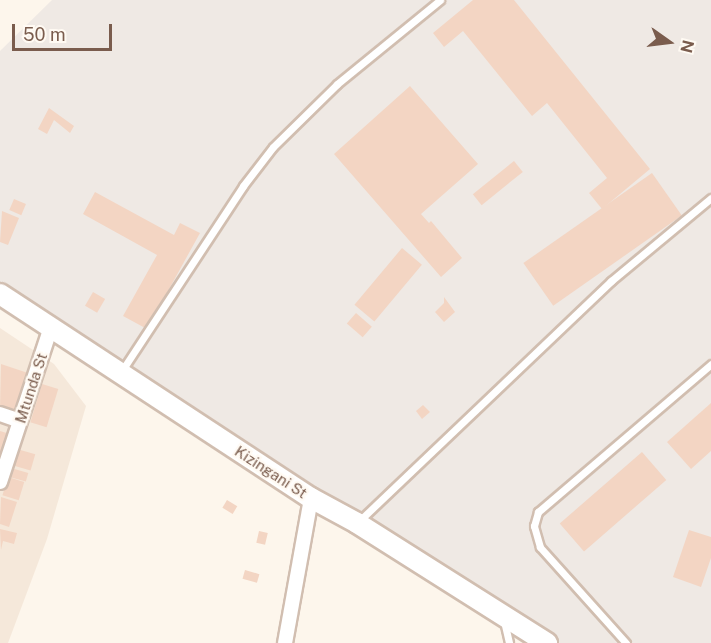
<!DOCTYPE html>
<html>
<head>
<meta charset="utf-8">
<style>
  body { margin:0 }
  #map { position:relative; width:711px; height:643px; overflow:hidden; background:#fdf6ec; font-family:"Public Sans",sans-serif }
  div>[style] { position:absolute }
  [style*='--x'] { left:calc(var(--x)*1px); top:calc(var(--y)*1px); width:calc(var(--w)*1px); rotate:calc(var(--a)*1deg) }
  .residential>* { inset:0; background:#f5e8da }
  .industrial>* { inset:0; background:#efe9e4 }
  .building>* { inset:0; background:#f3d5c3; transform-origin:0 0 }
  .roads { filter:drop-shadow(2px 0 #d1beb0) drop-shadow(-2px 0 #d1beb0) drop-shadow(0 2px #d1beb0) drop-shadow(0 -2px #d1beb0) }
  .lane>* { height:7px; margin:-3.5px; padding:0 3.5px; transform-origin:3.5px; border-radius:3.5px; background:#fff }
  .street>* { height:14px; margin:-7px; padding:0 7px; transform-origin:7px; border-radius:7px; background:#fff }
  .secondary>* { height:20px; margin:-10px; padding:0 10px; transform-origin:10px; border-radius:10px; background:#fff }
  span { translate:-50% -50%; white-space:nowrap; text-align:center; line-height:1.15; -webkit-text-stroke:4.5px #fffaf3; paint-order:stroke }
  .street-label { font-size:15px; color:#7a5c4d }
  .north { position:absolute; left:639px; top:12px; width:60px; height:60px; -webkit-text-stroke:4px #fffaf3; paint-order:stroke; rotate:104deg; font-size:16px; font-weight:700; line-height:24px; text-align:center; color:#7a5c4d }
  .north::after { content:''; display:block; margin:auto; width:21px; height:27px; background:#7a5c4d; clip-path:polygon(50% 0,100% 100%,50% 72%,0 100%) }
  .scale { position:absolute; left:12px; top:24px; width:100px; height:27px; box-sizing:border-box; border:3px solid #7a5c4d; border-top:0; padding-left:8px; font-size:18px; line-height:21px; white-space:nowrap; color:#7a5c4d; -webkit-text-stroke:4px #fffaf3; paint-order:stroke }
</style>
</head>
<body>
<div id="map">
  <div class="residential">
    <i style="clip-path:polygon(0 328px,54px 364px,86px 406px,47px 539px,8px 643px,0 643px)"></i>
  </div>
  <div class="industrial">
    <i style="clip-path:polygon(52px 0,711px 0,711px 643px,560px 643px,0 284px,0 51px)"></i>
  </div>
  <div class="building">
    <i style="clip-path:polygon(473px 0,514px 0,650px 169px,602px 209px,589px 193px,607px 178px,547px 103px,532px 116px,463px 31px,444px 47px,433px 33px)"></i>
    <i style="clip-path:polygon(410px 86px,478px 164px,421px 214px,429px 223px,431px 221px,462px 258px,441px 277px,334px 154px)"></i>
    <i style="clip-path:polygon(49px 108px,74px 126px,70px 133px,54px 120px,47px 134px,38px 129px)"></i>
    <i style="left:514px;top:161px;width:14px;height:53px;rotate:51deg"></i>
    <i style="left:652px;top:173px;width:52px;height:157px;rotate:55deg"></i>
    <i style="clip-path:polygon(95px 192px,174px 235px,180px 223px,200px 233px,147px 329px,123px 316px,157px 255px,83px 214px)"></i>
    <i style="left:14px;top:199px;width:13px;height:12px;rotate:23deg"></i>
    <i style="clip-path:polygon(2px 211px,19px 218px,8px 245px,0 242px)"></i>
    <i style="left:402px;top:248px;width:26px;height:74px;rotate:40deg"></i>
    <i style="left:93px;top:292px;width:14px;height:16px;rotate:30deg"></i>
    <i style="clip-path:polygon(444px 297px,455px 312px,444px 322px,435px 312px,444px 303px)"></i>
    <i style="left:356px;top:313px;width:21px;height:14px;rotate:41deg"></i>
    <i style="clip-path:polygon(1px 364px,34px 375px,21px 416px,0 409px)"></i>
    <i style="left:42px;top:384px;width:17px;height:40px;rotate:17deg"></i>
    <i style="clip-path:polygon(711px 403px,711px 451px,691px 469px,667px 442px)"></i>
    <i style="clip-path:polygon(423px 405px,430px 412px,422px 419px,416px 411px)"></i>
    <i style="clip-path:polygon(0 431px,13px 435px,0 469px)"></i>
    <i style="left:17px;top:449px;width:19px;height:17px;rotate:16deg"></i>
    <i style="left:642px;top:452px;width:37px;height:109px;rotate:49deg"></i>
    <i style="left:11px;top:468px;width:18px;height:9px;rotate:16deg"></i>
    <i style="left:8px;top:477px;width:17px;height:19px;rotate:17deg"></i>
    <i style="clip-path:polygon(1px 497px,17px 502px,9px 527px,0 524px)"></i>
    <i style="left:227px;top:500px;width:12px;height:9px;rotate:31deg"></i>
    <i style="clip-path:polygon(0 529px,17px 533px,14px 544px,3px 541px,1px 550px)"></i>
    <i style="clip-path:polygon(689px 530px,711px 537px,711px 558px,701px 587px,673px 577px)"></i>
    <i style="left:259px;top:531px;width:9px;height:12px;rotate:13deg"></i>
    <i style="left:245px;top:570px;width:15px;height:9px;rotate:16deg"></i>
  </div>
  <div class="roads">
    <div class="lane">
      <i style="--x:121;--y:372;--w:222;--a:-56.7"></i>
      <i style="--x:243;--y:186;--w:49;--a:-52.4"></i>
      <i style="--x:273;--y:147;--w:90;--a:-44.5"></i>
      <i style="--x:337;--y:84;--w:133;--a:-39.2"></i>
      <i style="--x:359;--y:521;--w:348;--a:-43.6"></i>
      <i style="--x:611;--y:281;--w:130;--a:-39.7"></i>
      <i style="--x:504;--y:621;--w:23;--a:77"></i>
      <i style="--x:626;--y:643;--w:129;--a:-131.9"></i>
      <i style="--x:540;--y:547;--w:22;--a:-106"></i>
      <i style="--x:534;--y:526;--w:15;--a:-74"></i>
      <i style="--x:538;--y:512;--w:228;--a:-40.5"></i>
    </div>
    <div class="street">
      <i style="--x:0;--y:414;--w:21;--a:19"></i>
      <i style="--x:0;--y:482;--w:163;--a:-71.8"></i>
      <i style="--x:285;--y:643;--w:147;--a:-79.8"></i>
    </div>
    <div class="secondary">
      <i style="--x:0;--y:294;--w:372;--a:33.3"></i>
      <i style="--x:311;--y:498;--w:52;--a:28.5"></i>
      <i style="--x:357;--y:523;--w:225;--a:32.3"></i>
    </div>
  </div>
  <div class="street-label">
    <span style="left:31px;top:388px;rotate:-72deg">Mtunda St</span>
    <span style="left:271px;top:472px;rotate:33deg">Kizingani St</span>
  </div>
  <div class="north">N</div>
  <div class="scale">50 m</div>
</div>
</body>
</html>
